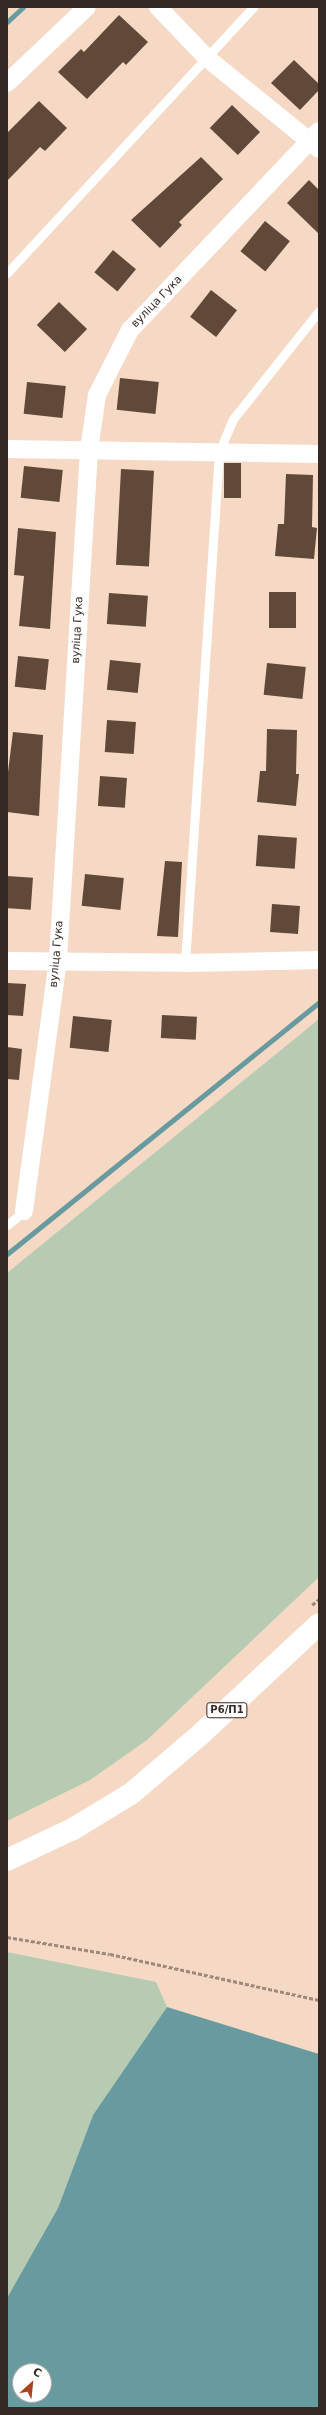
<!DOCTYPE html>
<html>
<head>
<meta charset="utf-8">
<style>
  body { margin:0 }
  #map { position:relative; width:326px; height:2415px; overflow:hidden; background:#f6d9c5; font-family:"DejaVu Sans",sans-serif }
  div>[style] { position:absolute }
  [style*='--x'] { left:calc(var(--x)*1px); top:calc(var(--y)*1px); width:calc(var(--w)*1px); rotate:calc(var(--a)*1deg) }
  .green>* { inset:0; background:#b7cab2 }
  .water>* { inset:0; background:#689b9f }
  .stream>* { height:5px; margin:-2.5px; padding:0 2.5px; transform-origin:2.5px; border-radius:2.5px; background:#689b9f }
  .building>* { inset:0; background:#614939; transform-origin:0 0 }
  .path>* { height:2.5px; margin-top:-1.25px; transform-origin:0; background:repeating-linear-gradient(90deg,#9e897b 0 4px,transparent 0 6px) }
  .service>* { height:9px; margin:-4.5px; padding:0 4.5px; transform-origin:4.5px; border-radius:4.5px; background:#fff }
  .minor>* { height:18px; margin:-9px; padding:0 9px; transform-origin:9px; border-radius:9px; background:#fff }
  .primary>* { height:22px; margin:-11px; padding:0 11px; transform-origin:11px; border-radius:11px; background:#fff }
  span { translate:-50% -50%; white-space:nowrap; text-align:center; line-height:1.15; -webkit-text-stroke:4px #fff; paint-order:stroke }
  .shield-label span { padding:1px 3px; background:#fff; border:1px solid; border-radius:3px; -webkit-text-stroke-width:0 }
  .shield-label { font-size:10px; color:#352a23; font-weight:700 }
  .street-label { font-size:11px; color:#352a23 }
  .frame { position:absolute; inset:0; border:8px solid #352a23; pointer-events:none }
  .north { position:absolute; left:12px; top:2363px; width:40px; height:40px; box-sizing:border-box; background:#fff; border:1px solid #aeaaa7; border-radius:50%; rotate:27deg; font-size:11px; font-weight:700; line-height:16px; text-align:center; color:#352a23 }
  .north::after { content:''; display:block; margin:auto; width:14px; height:18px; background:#aa431f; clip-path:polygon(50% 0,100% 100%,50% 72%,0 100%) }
</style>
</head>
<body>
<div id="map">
  <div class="green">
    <i style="clip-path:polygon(319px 1019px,319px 1577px,147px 1740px,90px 1780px,7px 1821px,7px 1273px)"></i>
    <i style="clip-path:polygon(7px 1952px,156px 1982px,167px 2007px,93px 2115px,58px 2208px,7px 2298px)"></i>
  </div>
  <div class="water">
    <i style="clip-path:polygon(evenodd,167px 2007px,319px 2054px,319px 2408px,7px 2408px,7px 2298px,58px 2208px,93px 2115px,167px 2007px,20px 2371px,44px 2371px,44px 2395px,20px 2395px,20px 2371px)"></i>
  </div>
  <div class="stream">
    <i style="--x:7;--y:22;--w:22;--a:-43"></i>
    <i style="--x:7;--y:1254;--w:401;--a:-38.9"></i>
  </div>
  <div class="building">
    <i style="clip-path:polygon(119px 15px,148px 42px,126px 65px,123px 62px,87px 99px,58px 72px,81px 49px,84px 52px)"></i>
    <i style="clip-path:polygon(294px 60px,319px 84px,319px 90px,300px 110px,271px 83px)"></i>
    <i style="clip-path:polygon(39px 101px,67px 128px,45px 151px,40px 147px,7px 181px,7px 133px)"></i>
    <i style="left:232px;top:105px;width:39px;height:32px;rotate:44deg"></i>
    <i style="clip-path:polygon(201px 157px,223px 179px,179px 222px,182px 225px,160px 248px,131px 220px)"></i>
    <i style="clip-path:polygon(309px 180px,319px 190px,319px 234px,287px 203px)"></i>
    <i style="left:265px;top:221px;width:32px;height:39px;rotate:39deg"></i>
    <i style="left:113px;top:250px;width:30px;height:29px;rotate:40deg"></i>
    <i style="left:211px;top:290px;width:33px;height:34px;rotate:38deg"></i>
    <i style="left:59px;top:302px;width:39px;height:32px;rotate:44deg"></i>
    <i style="left:120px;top:378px;width:39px;height:32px;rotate:6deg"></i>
    <i style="left:27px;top:382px;width:39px;height:32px;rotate:6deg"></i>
    <i style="left:224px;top:463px;width:17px;height:35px"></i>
    <i style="left:24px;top:466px;width:39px;height:32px;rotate:6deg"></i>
    <i style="left:121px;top:469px;width:33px;height:96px;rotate:3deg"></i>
    <i style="clip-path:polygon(286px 474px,313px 475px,312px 527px,317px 528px,314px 559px,275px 556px,278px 524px,284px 524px)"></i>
    <i style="clip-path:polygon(18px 528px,56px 532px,50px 629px,19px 626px,24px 576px,14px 575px)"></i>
    <i style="left:269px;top:592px;width:27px;height:36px"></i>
    <i style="left:109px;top:593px;width:39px;height:31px;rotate:4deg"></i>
    <i style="left:18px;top:656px;width:31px;height:31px;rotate:6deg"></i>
    <i style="left:110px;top:660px;width:31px;height:30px;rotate:6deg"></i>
    <i style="left:267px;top:663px;width:39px;height:32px;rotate:6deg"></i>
    <i style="left:107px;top:720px;width:29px;height:32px;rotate:4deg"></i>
    <i style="clip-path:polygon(267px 729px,297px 730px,296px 774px,299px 774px,296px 806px,257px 802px,260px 771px,266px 771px)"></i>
    <i style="clip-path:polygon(13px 732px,43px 735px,39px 816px,7px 812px,7px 780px)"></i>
    <i style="left:100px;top:776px;width:27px;height:30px;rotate:4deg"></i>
    <i style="left:258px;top:835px;width:39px;height:31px;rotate:4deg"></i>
    <i style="clip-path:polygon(165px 861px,182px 862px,178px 937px,157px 936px)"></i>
    <i style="left:85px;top:874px;width:39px;height:32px;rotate:6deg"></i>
    <i style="left:7px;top:876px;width:26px;height:32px;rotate:4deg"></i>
    <i style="left:272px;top:904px;width:28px;height:28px;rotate:4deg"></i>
    <i style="clip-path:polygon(7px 983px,26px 984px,23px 1016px,7px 1015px)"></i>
    <i style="left:162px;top:1015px;width:35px;height:23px;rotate:3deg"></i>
    <i style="left:73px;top:1016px;width:39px;height:32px;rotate:6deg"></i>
    <i style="clip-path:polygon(7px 1047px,22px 1049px,19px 1080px,7px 1079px)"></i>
  </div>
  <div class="path">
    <i style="--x:312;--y:1605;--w:9;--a:-41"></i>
    <i style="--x:7;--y:1937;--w:104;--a:9.4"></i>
    <i style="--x:110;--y:1954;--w:214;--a:12.4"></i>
  </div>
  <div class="service">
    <i style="--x:7;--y:273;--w:362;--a:-47.2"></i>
    <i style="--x:185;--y:963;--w:512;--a:-86.19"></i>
    <i style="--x:219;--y:452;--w:36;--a:-67"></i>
    <i style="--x:233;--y:419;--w:138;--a:-51.5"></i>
    <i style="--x:7;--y:1225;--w:22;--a:-39"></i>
  </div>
  <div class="minor">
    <i style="--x:158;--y:7;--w:71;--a:46.1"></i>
    <i style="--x:207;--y:58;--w:144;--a:39.1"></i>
    <i style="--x:7;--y:83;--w:110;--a:-43.5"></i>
    <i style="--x:7;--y:449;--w:312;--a:0.9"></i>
    <i style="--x:7;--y:961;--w:178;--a:0.6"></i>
    <i style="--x:185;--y:963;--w:134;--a:-1.3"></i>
    <i style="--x:24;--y:1211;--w:253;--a:-82.3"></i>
    <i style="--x:58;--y:960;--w:511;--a:-86.52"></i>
    <i style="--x:89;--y:450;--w:56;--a:-81.7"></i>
    <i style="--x:97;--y:395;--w:73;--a:-63.1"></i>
    <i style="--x:130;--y:330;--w:274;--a:-46.5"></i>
  </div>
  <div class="primary">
    <i style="--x:7;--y:1860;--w:73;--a:-25.2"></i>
    <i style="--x:73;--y:1829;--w:69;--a:-31.4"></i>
    <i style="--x:132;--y:1793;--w:91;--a:-40.5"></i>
    <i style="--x:201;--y:1734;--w:161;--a:-43"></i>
  </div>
  <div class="shield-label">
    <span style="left:227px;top:1710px">Р6/П1</span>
  </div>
  <div class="street-label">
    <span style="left:157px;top:302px;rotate:-46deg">вуліца Гука</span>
    <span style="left:78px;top:630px;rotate:-87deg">вуліца Гука</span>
    <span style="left:57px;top:954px;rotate:-85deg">вуліца Гука</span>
  </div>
  <div class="frame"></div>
  <div class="north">С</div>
</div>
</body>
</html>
